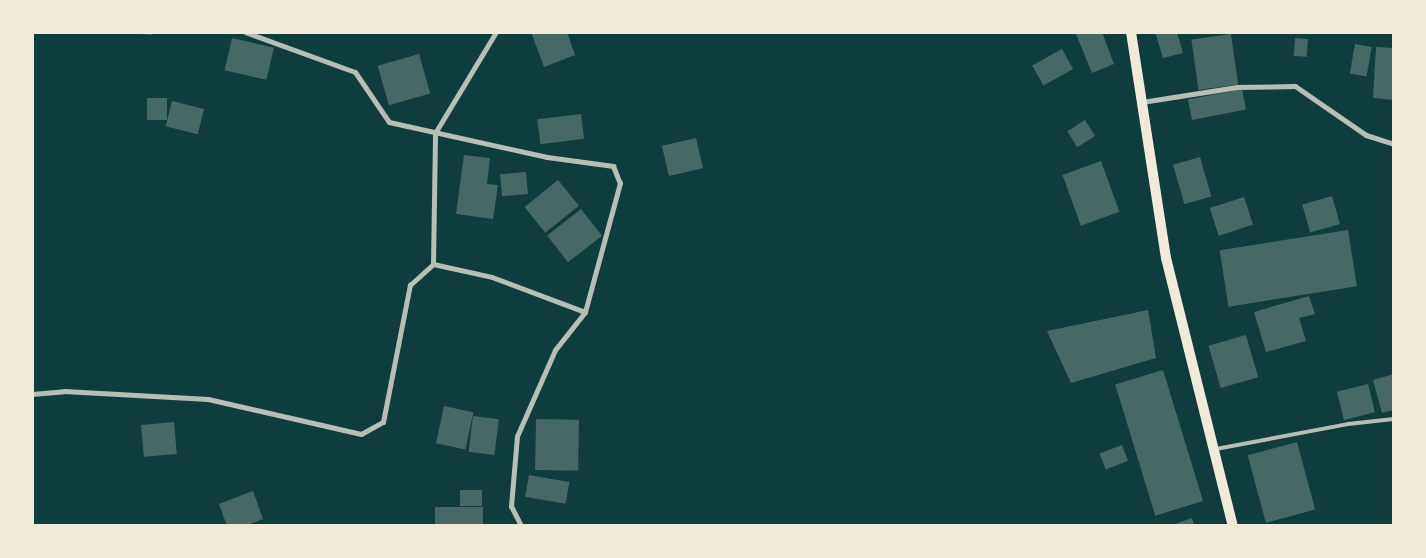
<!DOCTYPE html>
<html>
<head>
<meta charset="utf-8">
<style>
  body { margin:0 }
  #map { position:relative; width:1426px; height:558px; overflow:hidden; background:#0f3d3e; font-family:"IBM Plex Serif",serif }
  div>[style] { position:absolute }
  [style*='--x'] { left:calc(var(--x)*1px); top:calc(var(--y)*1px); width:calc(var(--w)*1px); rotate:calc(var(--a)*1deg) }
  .building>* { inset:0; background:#486865; transform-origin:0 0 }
  .service>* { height:4px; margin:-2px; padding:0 2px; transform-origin:2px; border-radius:2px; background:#b8beb3 }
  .minor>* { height:5px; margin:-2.5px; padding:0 2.5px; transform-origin:2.5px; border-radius:2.5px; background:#b8beb3 }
  .secondary>* { height:10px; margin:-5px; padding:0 5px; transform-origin:5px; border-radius:5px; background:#f1e9da }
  span { translate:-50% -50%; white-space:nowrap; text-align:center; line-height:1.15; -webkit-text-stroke:4.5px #f1e9da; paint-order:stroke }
  .frame { position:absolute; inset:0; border:34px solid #f1e9da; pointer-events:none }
</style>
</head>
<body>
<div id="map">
  <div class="building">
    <i style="clip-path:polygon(139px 32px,152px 32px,152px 35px,139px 34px)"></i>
    <i style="clip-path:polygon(531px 32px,567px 32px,575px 55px,544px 67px)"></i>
    <i style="clip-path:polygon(1081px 32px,1102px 32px,1114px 64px,1092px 73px,1076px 34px)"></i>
    <i style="clip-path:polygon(1155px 32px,1177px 32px,1183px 53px,1163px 58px)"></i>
    <i style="left:1231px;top:34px;width:51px;height:40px;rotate:82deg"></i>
    <i style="left:232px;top:38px;width:43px;height:33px;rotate:13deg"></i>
    <i style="left:1295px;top:38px;width:13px;height:18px;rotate:4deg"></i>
    <i style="left:1355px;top:44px;width:17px;height:30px;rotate:10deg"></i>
    <i style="clip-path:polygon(1376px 47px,1394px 48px,1394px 100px,1373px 98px)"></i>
    <i style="left:1062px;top:49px;width:23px;height:34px;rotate:61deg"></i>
    <i style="left:419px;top:54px;width:41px;height:43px;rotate:74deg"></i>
    <i style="left:1242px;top:89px;width:21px;height:55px;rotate:79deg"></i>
    <i style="left:147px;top:98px;width:20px;height:22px"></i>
    <i style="left:172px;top:101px;width:33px;height:26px;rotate:14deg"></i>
    <i style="left:581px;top:114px;width:25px;height:44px;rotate:83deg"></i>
    <i style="left:1085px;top:120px;width:19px;height:21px;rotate:58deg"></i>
    <i style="left:696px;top:138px;width:31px;height:35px;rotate:77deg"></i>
    <i style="clip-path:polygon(464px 155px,490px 158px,487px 184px,498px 185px,493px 219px,456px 214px)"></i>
    <i style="left:1200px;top:157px;width:41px;height:28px;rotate:74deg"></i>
    <i style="left:1101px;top:161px;width:54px;height:41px;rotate:70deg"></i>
    <i style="left:526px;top:172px;width:22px;height:26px;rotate:85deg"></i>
    <i style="left:558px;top:180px;width:33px;height:43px;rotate:51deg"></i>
    <i style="left:1332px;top:196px;width:29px;height:31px;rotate:74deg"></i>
    <i style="left:1244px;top:197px;width:29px;height:36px;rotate:72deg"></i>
    <i style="left:581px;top:209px;width:34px;height:43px;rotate:52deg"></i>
    <i style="left:1348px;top:230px;width:57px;height:130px;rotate:81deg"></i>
    <i style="clip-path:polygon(1309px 296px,1315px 314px,1299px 318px,1306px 341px,1266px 352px,1254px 312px)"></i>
    <i style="clip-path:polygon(1148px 310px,1156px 358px,1071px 383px,1047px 331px)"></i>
    <i style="left:1246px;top:335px;width:44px;height:39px;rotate:74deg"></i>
    <i style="left:1163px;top:370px;width:137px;height:50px;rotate:73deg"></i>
    <i style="clip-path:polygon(1394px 374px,1394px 410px,1382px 413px,1373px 380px)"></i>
    <i style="left:1368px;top:384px;width:29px;height:32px;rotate:76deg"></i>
    <i style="left:444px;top:406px;width:30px;height:38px;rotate:12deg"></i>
    <i style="left:473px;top:416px;width:26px;height:36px;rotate:7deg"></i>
    <i style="left:536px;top:419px;width:43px;height:51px;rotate:1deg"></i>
    <i style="left:174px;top:422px;width:32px;height:33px;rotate:85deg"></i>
    <i style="left:1297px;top:442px;width:70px;height:51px;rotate:75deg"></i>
    <i style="left:1122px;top:445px;width:17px;height:24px;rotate:69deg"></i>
    <i style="left:529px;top:475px;width:41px;height:22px;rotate:10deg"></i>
    <i style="left:460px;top:490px;width:22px;height:16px"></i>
    <i style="clip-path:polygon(253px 491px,263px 519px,245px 526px,227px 526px,219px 504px)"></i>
    <i style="left:483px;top:507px;width:19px;height:48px;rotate:90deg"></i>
    <i style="clip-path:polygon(1192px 518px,1194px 526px,1172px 526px,1172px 525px)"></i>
  </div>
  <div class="service">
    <i style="--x:1216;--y:449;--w:134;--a:-10.7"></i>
    <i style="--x:1348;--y:424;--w:46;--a:-6.2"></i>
  </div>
  <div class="minor">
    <i style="--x:245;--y:32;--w:117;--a:20"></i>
    <i style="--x:355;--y:72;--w:60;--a:55.8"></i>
    <i style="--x:389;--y:122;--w:162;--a:12.5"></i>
    <i style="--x:547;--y:157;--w:67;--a:7.8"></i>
    <i style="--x:613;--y:166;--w:18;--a:68"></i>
    <i style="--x:620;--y:183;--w:134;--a:105.2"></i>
    <i style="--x:585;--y:312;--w:48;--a:128.3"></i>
    <i style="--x:555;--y:350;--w:94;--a:113.8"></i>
    <i style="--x:517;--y:436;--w:70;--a:94.9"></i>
    <i style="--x:511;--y:506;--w:22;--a:63"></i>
    <i style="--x:1142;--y:102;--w:96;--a:-9"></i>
    <i style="--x:1237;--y:87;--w:58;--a:-1"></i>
    <i style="--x:1295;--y:86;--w:86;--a:34.6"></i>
    <i style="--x:1366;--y:135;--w:29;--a:18"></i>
    <i style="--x:433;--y:264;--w:131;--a:-89.1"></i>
    <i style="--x:435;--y:133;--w:118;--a:-58.9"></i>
    <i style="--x:32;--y:394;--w:32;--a:-5"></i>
    <i style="--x:64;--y:391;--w:144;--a:3.2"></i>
    <i style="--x:208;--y:399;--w:157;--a:12.9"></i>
    <i style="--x:361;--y:434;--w:25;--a:-29"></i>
    <i style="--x:383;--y:422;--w:140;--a:-78.9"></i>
    <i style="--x:410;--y:285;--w:31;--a:-42"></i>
    <i style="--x:433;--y:264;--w:60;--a:12.4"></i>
    <i style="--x:492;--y:277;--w:99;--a:20.6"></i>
  </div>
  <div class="secondary">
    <i style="--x:1131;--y:32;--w:229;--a:81.2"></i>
    <i style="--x:1166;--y:258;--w:276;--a:76"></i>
  </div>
  <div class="frame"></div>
</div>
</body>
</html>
